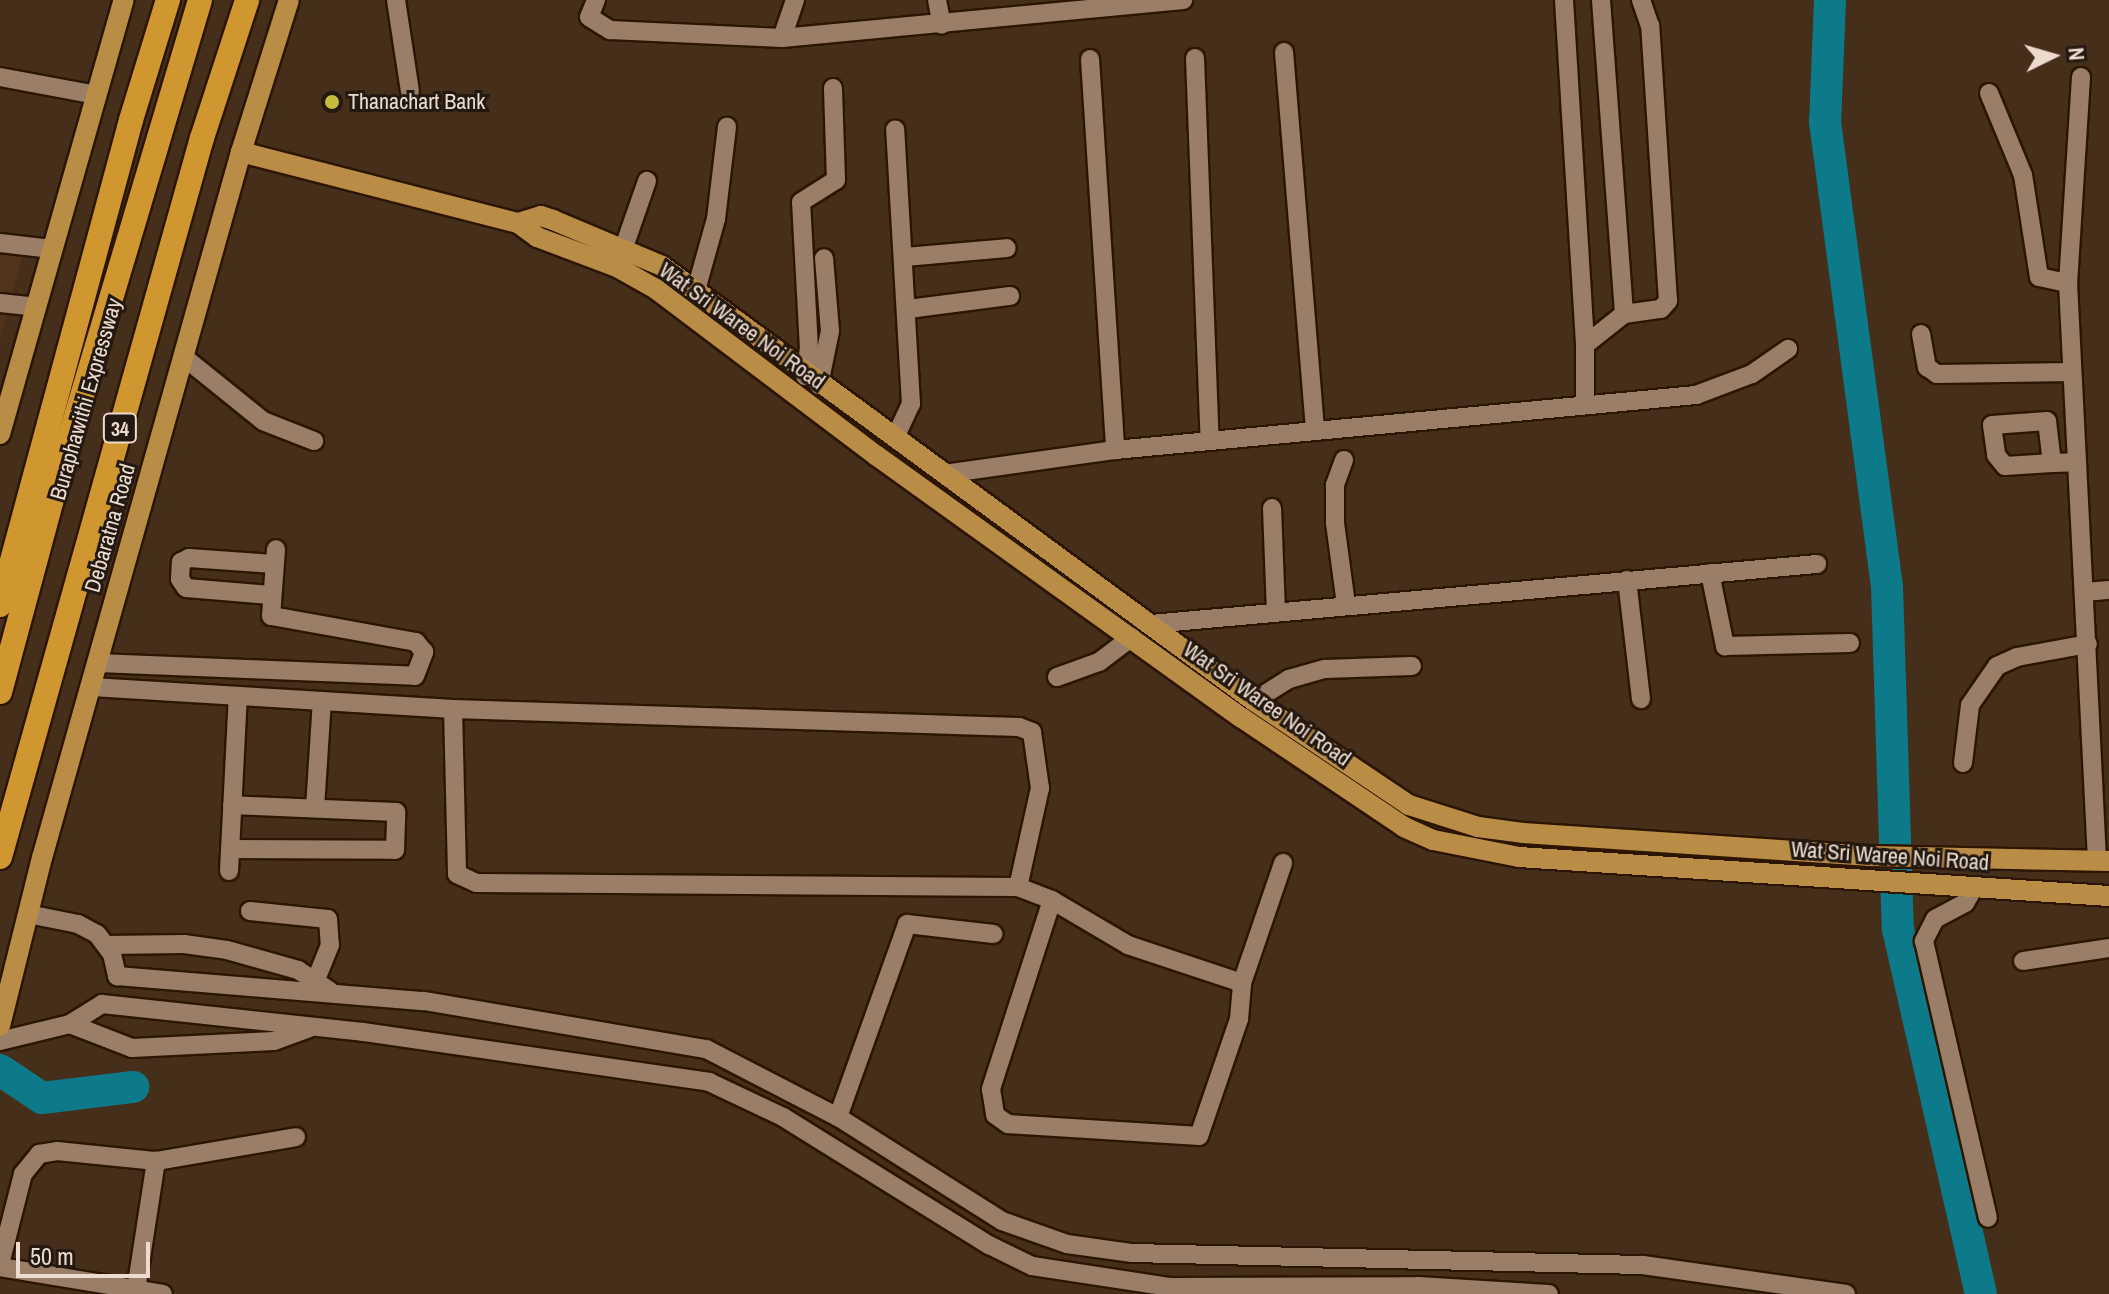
<!DOCTYPE html>
<html>
<head>
<meta charset="utf-8">
<style>
  body { margin:0 }
  #map { position:relative; width:2109px; height:1294px; overflow:hidden; background:#462f1a; font-family:"Archivo Narrow",sans-serif }
  div>[style] { position:absolute }
  [style*='--x'] { left:calc(var(--x)*1px); top:calc(var(--y)*1px); width:calc(var(--w)*1px); rotate:calc(var(--a)*1deg) }
  .built>* { inset:0; background:#51341a }
  .river>* { height:32px; margin:-16px; padding:0 16px; transform-origin:16px; border-radius:16px; background:#0d7a89 }
  .roads { filter:drop-shadow(2px 0 #2c1603) drop-shadow(-2px 0 #2c1603) drop-shadow(0 2px #2c1603) drop-shadow(0 -2px #2c1603) }
  .minor>* { height:18px; margin:-9px; padding:0 9px; transform-origin:9px; border-radius:9px; background:#9a7e68 }
  .major>* { height:20px; margin:-10px; padding:0 10px; transform-origin:10px; border-radius:10px; background:#ba8d47 }
  .highway>* { height:24px; margin:-12px; padding:0 12px; transform-origin:12px; border-radius:12px; background:#d09731 }
  .dots>* { width:22px; height:22px; translate:-50% -50%; box-sizing:border-box; border:4px solid #241911; border-radius:50% }
  span { translate:-50% -50%; white-space:nowrap; text-align:center; line-height:1.15; -webkit-text-stroke:6px #241911; paint-order:stroke }
  .shield-label span { padding:2px 6px; background:#241911; border:2px solid; border-radius:6px; -webkit-text-stroke-width:0 }
  .shield-label { font-size:20px; color:#ecdcd0; font-weight:700 }
  .poi-label { font-size:22px; color:#ecdcd0 }
  .left { translate:0 -50%; text-align:left }
  .street-label { font-size:22px; color:#ecdcd0 }
  .north { position:absolute; left:2013px; top:16px; width:80px; height:80px; -webkit-text-stroke:6px #241911; paint-order:stroke; rotate:85deg; font-size:22px; font-weight:700; line-height:32px; text-align:center; color:#ecdcd0 }
  .north::after { content:''; display:block; margin:auto; width:28px; height:36px; background:#ecdcd0; clip-path:polygon(50% 0,100% 100%,50% 72%,0 100%) }
  .scale { position:absolute; left:16px; top:1242px; width:134px; height:36px; box-sizing:border-box; border:4px solid #ecdcd0; border-top:0; padding-left:10px; font-size:24px; line-height:28px; white-space:nowrap; color:#ecdcd0; -webkit-text-stroke:6px #241911; paint-order:stroke }
</style>
</head>
<body>
<div id="map">
  <div class="built">
    <i style="clip-path:polygon(0 245px,25px 247px,0 338px)"></i>
  </div>
  <div class="river">
    <i style="--x:1830;--y:0;--w:122;--a:92.3"></i>
    <i style="--x:1825;--y:122;--w:468;--a:82.4"></i>
    <i style="--x:1887;--y:586;--w:343;--a:88.2"></i>
    <i style="--x:1898;--y:929;--w:374;--a:77.2"></i>
    <i style="--x:0;--y:1070;--w:50;--a:33.7"></i>
    <i style="--x:42;--y:1098;--w:92;--a:-6.9"></i>
  </div>
  <div class="roads">
    <div class="minor">
      <i style="--x:396;--y:0;--w:92;--a:81.3"></i>
      <i style="--x:596;--y:0;--w:18;--a:112"></i>
      <i style="--x:589;--y:17;--w:25;--a:32"></i>
      <i style="--x:610;--y:30;--w:172;--a:2.7"></i>
      <i style="--x:782;--y:38;--w:403;--a:-5.4"></i>
      <i style="--x:937;--y:0;--w:25;--a:79"></i>
      <i style="--x:1564;--y:0;--w:346;--a:86.5"></i>
      <i style="--x:1585;--y:345;--w:50;--a:-38.5"></i>
      <i style="--x:1624;--y:314;--w:37;--a:-8"></i>
      <i style="--x:1661;--y:309;--w:11;--a:-49"></i>
      <i style="--x:1668;--y:301;--w:276;--a:-93.7"></i>
      <i style="--x:1650;--y:26;--w:28;--a:-109"></i>
      <i style="--x:1601;--y:0;--w:315;--a:85.8"></i>
      <i style="--x:782;--y:38;--w:40;--a:-71.1"></i>
      <i style="--x:1284;--y:52;--w:380;--a:85.3"></i>
      <i style="--x:1195;--y:58;--w:383;--a:87.8"></i>
      <i style="--x:1090;--y:59;--w:392;--a:86.3"></i>
      <i style="--x:0;--y:77;--w:98;--a:10.6"></i>
      <i style="--x:2081;--y:77;--w:206;--a:93.6"></i>
      <i style="--x:2068;--y:283;--w:578;--a:87.12"></i>
      <i style="--x:1989;--y:93;--w:89;--a:67.5"></i>
      <i style="--x:2023;--y:175;--w:103;--a:81.1"></i>
      <i style="--x:2039;--y:277;--w:30;--a:12"></i>
      <i style="--x:0;--y:243;--w:52;--a:6.6"></i>
      <i style="--x:624;--y:247;--w:70;--a:-70.8"></i>
      <i style="--x:905;--y:257;--w:102;--a:-5"></i>
      <i style="--x:696;--y:290;--w:74;--a:-74.3"></i>
      <i style="--x:716;--y:219;--w:93;--a:-83.2"></i>
      <i style="--x:0;--y:303;--w:36;--a:6"></i>
      <i style="--x:908;--y:309;--w:103;--a:-7.3"></i>
      <i style="--x:1921;--y:334;--w:34;--a:80"></i>
      <i style="--x:1927;--y:367;--w:12;--a:35"></i>
      <i style="--x:1937;--y:374;--w:135;--a:-0.8"></i>
      <i style="--x:1585;--y:345;--w:60;--a:90"></i>
      <i style="--x:185;--y:358;--w:100;--a:38.9"></i>
      <i style="--x:263;--y:421;--w:55;--a:21.4"></i>
      <i style="--x:805;--y:376;--w:27;--a:-82"></i>
      <i style="--x:809;--y:349;--w:147;--a:-93.1"></i>
      <i style="--x:801;--y:202;--w:41;--a:-32.2"></i>
      <i style="--x:836;--y:180;--w:92;--a:-91.9"></i>
      <i style="--x:819;--y:385;--w:55;--a:-78.5"></i>
      <i style="--x:830;--y:331;--w:73;--a:-94.7"></i>
      <i style="--x:895;--y:438;--w:38;--a:-65"></i>
      <i style="--x:911;--y:404;--w:275;--a:-93.3"></i>
      <i style="--x:1344;--y:460;--w:27;--a:110"></i>
      <i style="--x:1335;--y:485;--w:38;--a:90"></i>
      <i style="--x:1335;--y:523;--w:82;--a:82.3"></i>
      <i style="--x:2052;--y:463;--w:42;--a:-96.8"></i>
      <i style="--x:2047;--y:421;--w:55;--a:175.8"></i>
      <i style="--x:1992;--y:425;--w:30;--a:82"></i>
      <i style="--x:1996;--y:455;--w:14;--a:51"></i>
      <i style="--x:2005;--y:466;--w:47;--a:-3.7"></i>
      <i style="--x:2052;--y:463;--w:24;--a:-2"></i>
      <i style="--x:944;--y:474;--w:173;--a:-8"></i>
      <i style="--x:1115;--y:450;--w:584;--a:-5.41"></i>
      <i style="--x:1696;--y:395;--w:60;--a:-20.6"></i>
      <i style="--x:1752;--y:374;--w:44;--a:-34.8"></i>
      <i style="--x:1272;--y:508;--w:102;--a:87.8"></i>
      <i style="--x:1710;--y:573;--w:75;--a:78.4"></i>
      <i style="--x:1725;--y:646;--w:125;--a:-1.4"></i>
      <i style="--x:1627;--y:580;--w:120;--a:83.3"></i>
      <i style="--x:2085;--y:592;--w:24;--a:-5"></i>
      <i style="--x:270;--y:595;--w:84;--a:-175.2"></i>
      <i style="--x:186;--y:588;--w:11;--a:-124"></i>
      <i style="--x:180;--y:579;--w:17;--a:-87"></i>
      <i style="--x:181;--y:562;--w:9;--a:-27"></i>
      <i style="--x:189;--y:558;--w:85;--a:4"></i>
      <i style="--x:1151;--y:624;--w:669;--a:-5.15"></i>
      <i style="--x:98;--y:663;--w:317;--a:2.3"></i>
      <i style="--x:415;--y:676;--w:26;--a:-69"></i>
      <i style="--x:424;--y:652;--w:13;--a:-129"></i>
      <i style="--x:416;--y:642;--w:147;--a:-169.8"></i>
      <i style="--x:271;--y:616;--w:67;--a:-85.7"></i>
      <i style="--x:1057;--y:677;--w:45;--a:-19.7"></i>
      <i style="--x:1099;--y:662;--w:41;--a:-37.1"></i>
      <i style="--x:92;--y:687;--w:362;--a:3.5"></i>
      <i style="--x:453;--y:709;--w:566;--a:1.82"></i>
      <i style="--x:1019;--y:727;--w:14;--a:21"></i>
      <i style="--x:1032;--y:732;--w:57;--a:81.9"></i>
      <i style="--x:1040;--y:788;--w:101;--a:102.5"></i>
      <i style="--x:1254;--y:701;--w:41;--a:-32.2"></i>
      <i style="--x:1289;--y:679;--w:37;--a:-16"></i>
      <i style="--x:1325;--y:669;--w:87;--a:-2"></i>
      <i style="--x:453;--y:709;--w:165;--a:88.6"></i>
      <i style="--x:457;--y:874;--w:21;--a:25"></i>
      <i style="--x:476;--y:883;--w:542;--a:0.42"></i>
      <i style="--x:1018;--y:887;--w:36;--a:21"></i>
      <i style="--x:1963;--y:763;--w:58;--a:-83.1"></i>
      <i style="--x:1970;--y:705;--w:47;--a:-55.3"></i>
      <i style="--x:1997;--y:666;--w:22;--a:-24"></i>
      <i style="--x:2017;--y:657;--w:72;--a:-10.4"></i>
      <i style="--x:315;--y:808;--w:107;--a:-86.3"></i>
      <i style="--x:230;--y:849;--w:165;--a:0.3"></i>
      <i style="--x:395;--y:850;--w:38;--a:-88"></i>
      <i style="--x:396;--y:812;--w:164;--a:-177.6"></i>
      <i style="--x:229;--y:871;--w:175;--a:-87.1"></i>
      <i style="--x:1975;--y:886;--w:20;--a:120"></i>
      <i style="--x:1965;--y:903;--w:34;--a:152"></i>
      <i style="--x:1935;--y:919;--w:25;--a:117"></i>
      <i style="--x:1924;--y:941;--w:284;--a:77"></i>
      <i style="--x:250;--y:911;--w:78;--a:5.9"></i>
      <i style="--x:328;--y:919;--w:26;--a:86"></i>
      <i style="--x:330;--y:945;--w:38;--a:112"></i>
      <i style="--x:28;--y:914;--w:51;--a:11.3"></i>
      <i style="--x:78;--y:924;--w:21;--a:28"></i>
      <i style="--x:97;--y:934;--w:25;--a:53"></i>
      <i style="--x:112;--y:954;--w:23;--a:77"></i>
      <i style="--x:117;--y:976;--w:308;--a:4.7"></i>
      <i style="--x:424;--y:1001;--w:286;--a:9.7"></i>
      <i style="--x:706;--y:1049;--w:148;--a:27.3"></i>
      <i style="--x:838;--y:1117;--w:194;--a:32.4"></i>
      <i style="--x:1002;--y:1221;--w:69;--a:19.5"></i>
      <i style="--x:1067;--y:1244;--w:66;--a:7.9"></i>
      <i style="--x:1132;--y:1253;--w:511;--a:1.35"></i>
      <i style="--x:1643;--y:1265;--w:205;--a:8.1"></i>
      <i style="--x:106;--y:945;--w:78;--a:-0.7"></i>
      <i style="--x:184;--y:944;--w:43;--a:7.9"></i>
      <i style="--x:227;--y:950;--w:74;--a:15.7"></i>
      <i style="--x:298;--y:970;--w:38;--a:33"></i>
      <i style="--x:2023;--y:961;--w:87;--a:-8.6"></i>
      <i style="--x:1242;--y:983;--w:120;--a:-161.6"></i>
      <i style="--x:1128;--y:945;--w:88;--a:-149.4"></i>
      <i style="--x:1052;--y:900;--w:199;--a:107.9"></i>
      <i style="--x:991;--y:1089;--w:26;--a:81"></i>
      <i style="--x:995;--y:1115;--w:16;--a:35"></i>
      <i style="--x:1008;--y:1124;--w:191;--a:3.6"></i>
      <i style="--x:1199;--y:1136;--w:124;--a:-71.1"></i>
      <i style="--x:1239;--y:1019;--w:36;--a:-85"></i>
      <i style="--x:1242;--y:983;--w:127;--a:-71.1"></i>
      <i style="--x:70;--y:1024;--w:66;--a:21.2"></i>
      <i style="--x:132;--y:1048;--w:142;--a:-2.8"></i>
      <i style="--x:274;--y:1041;--w:37;--a:-20"></i>
      <i style="--x:0;--y:1041;--w:72;--a:-13.7"></i>
      <i style="--x:70;--y:1024;--w:38;--a:-32"></i>
      <i style="--x:102;--y:1004;--w:262;--a:6.1"></i>
      <i style="--x:363;--y:1032;--w:350;--a:8.2"></i>
      <i style="--x:709;--y:1082;--w:82;--a:25.3"></i>
      <i style="--x:783;--y:1117;--w:243;--a:31.9"></i>
      <i style="--x:989;--y:1245;--w:48;--a:26"></i>
      <i style="--x:1032;--y:1266;--w:140;--a:8.7"></i>
      <i style="--x:1170;--y:1287;--w:248;--a:-0.2"></i>
      <i style="--x:1418;--y:1286;--w:131;--a:3.5"></i>
      <i style="--x:838;--y:1117;--w:205;--a:-70.3"></i>
      <i style="--x:907;--y:924;--w:87;--a:6.6"></i>
      <i style="--x:0;--y:1264;--w:93;--a:-75.7"></i>
      <i style="--x:23;--y:1174;--w:26;--a:-51"></i>
      <i style="--x:39;--y:1154;--w:18;--a:-9"></i>
      <i style="--x:57;--y:1151;--w:100;--a:5.8"></i>
      <i style="--x:0;--y:1267;--w:165;--a:9.4"></i>
      <i style="--x:136;--y:1290;--w:131;--a:-81.2"></i>
      <i style="--x:156;--y:1161;--w:142;--a:-9.7"></i>
    </div>
    <div class="major">
      <i style="--x:241;--y:152;--w:286;--a:14.4"></i>
      <i style="--x:518;--y:223;--w:24;--a:36"></i>
      <i style="--x:537;--y:237;--w:85;--a:20.6"></i>
      <i style="--x:617;--y:267;--w:45;--a:29.4"></i>
      <i style="--x:656;--y:289;--w:277;--a:37.1"></i>
      <i style="--x:877;--y:456;--w:449;--a:35.7"></i>
      <i style="--x:1242;--y:718;--w:195;--a:33.9"></i>
      <i style="--x:1404;--y:827;--w:32;--a:24"></i>
      <i style="--x:1433;--y:840;--w:88;--a:11.2"></i>
      <i style="--x:1519;--y:857;--w:591;--a:3.78"></i>
      <i style="--x:518;--y:223;--w:24;--a:-17"></i>
      <i style="--x:541;--y:216;--w:13;--a:18"></i>
      <i style="--x:553;--y:220;--w:118;--a:22.9"></i>
      <i style="--x:662;--y:266;--w:735;--a:36.31"></i>
      <i style="--x:1254;--y:701;--w:187;--a:33.9"></i>
      <i style="--x:1409;--y:805;--w:72;--a:17.7"></i>
      <i style="--x:1478;--y:827;--w:45;--a:7.6"></i>
      <i style="--x:1523;--y:833;--w:348;--a:3.8"></i>
      <i style="--x:1870;--y:856;--w:239;--a:1.2"></i>
      <i style="--x:0;--y:434;--w:451;--a:-74.1"></i>
      <i style="--x:0;--y:1026;--w:173;--a:-76"></i>
      <i style="--x:42;--y:858;--w:734;--a:-74.26"></i>
      <i style="--x:241;--y:152;--w:159;--a:-72.5"></i>
    </div>
    <div class="highway">
      <i style="--x:0;--y:605;--w:502;--a:-74.88"></i>
      <i style="--x:131;--y:120;--w:126;--a:-72.9"></i>
      <i style="--x:0;--y:692;--w:237;--a:-74.9"></i>
      <i style="--x:62;--y:463;--w:483;--a:-73.4"></i>
      <i style="--x:0;--y:857;--w:747;--a:-74.31"></i>
      <i style="--x:202;--y:138;--w:145;--a:-71.9"></i>
    </div>
  </div>
  <div class="dots">
    <i style="left:332px;top:102px;background:#c4bc3d"></i>
  </div>
  <div class="shield-label">
    <span style="left:120px;top:428px">34</span>
  </div>
  <div class="poi-label">
    <span class="left" style="left:348px;top:102px">Thanachart Bank</span>
  </div>
  <div class="street-label">
    <span style="left:742px;top:326px;rotate:36deg">Wat Sri Waree Noi Road</span>
    <span style="left:86px;top:399px;rotate:-74deg">Buraphawithi Expressway</span>
    <span style="left:110px;top:528px;rotate:-74deg">Debaratna Road</span>
    <span style="left:1267px;top:704px;rotate:35deg">Wat Sri Waree Noi Road</span>
    <span style="left:1890px;top:856px;rotate:4deg">Wat Sri Waree Noi Road</span>
  </div>
  <div class="north">N</div>
  <div class="scale">50 m</div>
</div>
</body>
</html>
